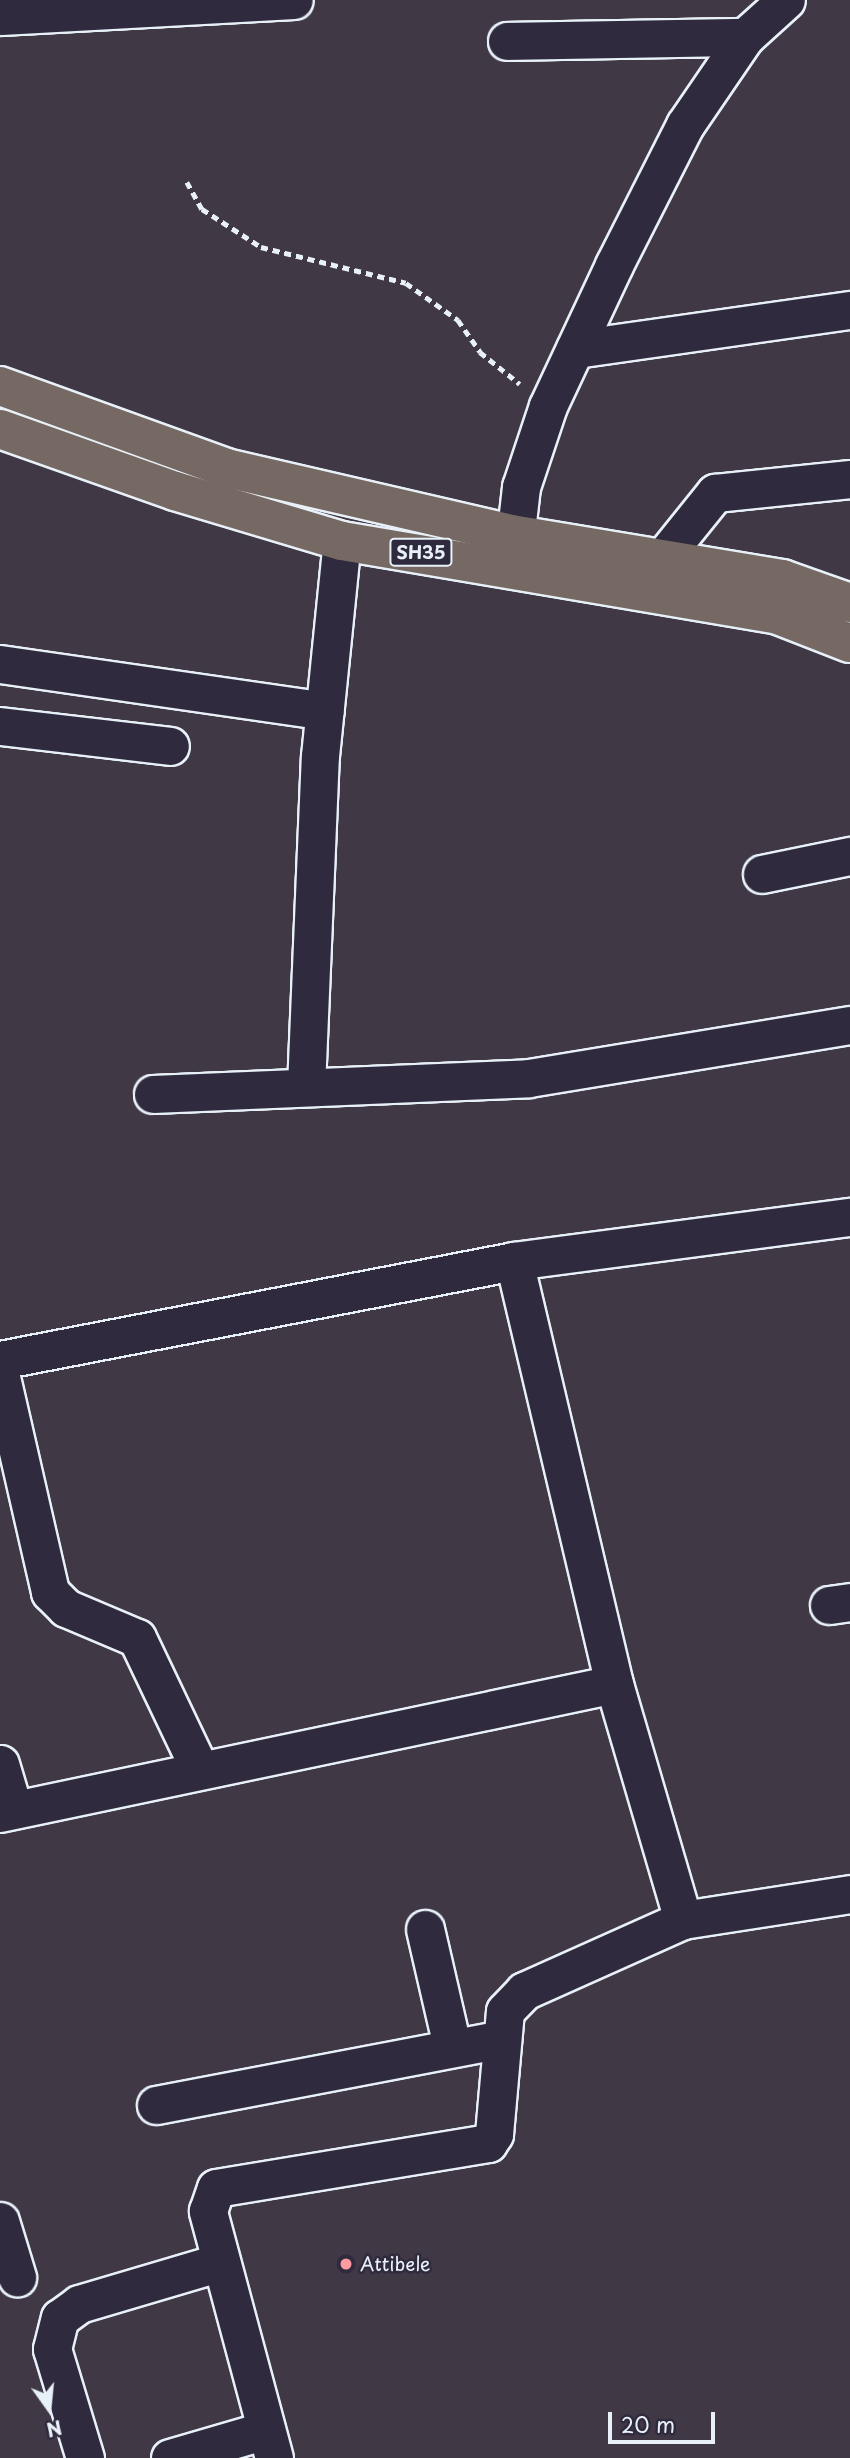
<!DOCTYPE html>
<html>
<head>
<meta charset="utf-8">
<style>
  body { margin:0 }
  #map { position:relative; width:850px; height:2458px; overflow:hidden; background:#413845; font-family:"Playpen Sans",sans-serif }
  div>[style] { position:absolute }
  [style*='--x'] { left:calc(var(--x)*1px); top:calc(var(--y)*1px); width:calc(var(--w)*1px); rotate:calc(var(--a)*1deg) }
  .path>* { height:4.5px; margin-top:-2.25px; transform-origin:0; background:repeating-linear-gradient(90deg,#e8f1f8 0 7px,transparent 0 12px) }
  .roads { filter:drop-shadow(2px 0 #e8f1f8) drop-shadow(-2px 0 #e8f1f8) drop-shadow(0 2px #e8f1f8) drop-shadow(0 -2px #e8f1f8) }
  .minor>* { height:37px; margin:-18.5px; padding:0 18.5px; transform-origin:18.5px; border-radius:18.5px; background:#2f2a3d }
  .major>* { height:38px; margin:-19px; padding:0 19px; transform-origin:19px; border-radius:19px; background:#766964 }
  .dots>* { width:19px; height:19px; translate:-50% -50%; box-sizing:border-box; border:4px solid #2f2a3d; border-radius:50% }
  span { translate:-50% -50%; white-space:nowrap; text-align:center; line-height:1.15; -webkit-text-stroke:5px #2f2a3d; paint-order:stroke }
  .shield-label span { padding:2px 5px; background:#2f2a3d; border:2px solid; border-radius:5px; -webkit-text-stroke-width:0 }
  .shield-label { font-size:18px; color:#e8f1f8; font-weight:700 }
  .poi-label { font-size:19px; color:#e8f1f8 }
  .left { translate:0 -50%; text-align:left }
  .north { position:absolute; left:14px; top:2374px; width:70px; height:70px; -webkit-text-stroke:5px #2f2a3d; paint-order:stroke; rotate:165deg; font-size:19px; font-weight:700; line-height:28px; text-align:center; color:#e8f1f8 }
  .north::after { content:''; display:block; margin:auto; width:24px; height:32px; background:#e8f1f8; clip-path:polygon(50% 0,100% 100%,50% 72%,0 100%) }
  .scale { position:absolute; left:608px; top:2412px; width:107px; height:32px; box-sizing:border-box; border:4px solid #e8f1f8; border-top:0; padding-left:9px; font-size:21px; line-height:24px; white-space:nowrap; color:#e8f1f8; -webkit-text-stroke:5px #2f2a3d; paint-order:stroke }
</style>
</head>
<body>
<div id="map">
  <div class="path">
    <i style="--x:187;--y:182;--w:31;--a:61"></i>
    <i style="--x:202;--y:209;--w:70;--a:32.8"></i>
    <i style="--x:261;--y:247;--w:149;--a:13.9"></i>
    <i style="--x:406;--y:283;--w:64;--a:35.4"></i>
    <i style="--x:458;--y:320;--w:39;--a:55"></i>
    <i style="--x:480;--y:352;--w:51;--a:38.7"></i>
  </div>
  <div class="roads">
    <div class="minor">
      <i style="--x:0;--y:16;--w:294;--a:-3.1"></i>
      <i style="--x:507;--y:41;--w:238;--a:-1"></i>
      <i style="--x:575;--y:349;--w:278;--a:-8.1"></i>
      <i style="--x:665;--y:555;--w:80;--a:-51.1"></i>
      <i style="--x:715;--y:493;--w:136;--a:-5.9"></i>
      <i style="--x:512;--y:566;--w:80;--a:-83.5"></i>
      <i style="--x:521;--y:487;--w:85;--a:-71.6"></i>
      <i style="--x:548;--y:406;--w:156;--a:-64.9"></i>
      <i style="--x:614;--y:265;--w:157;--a:-63.1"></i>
      <i style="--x:685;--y:125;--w:107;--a:-55.7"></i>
      <i style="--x:745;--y:37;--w:55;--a:-42.1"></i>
      <i style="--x:0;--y:664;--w:328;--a:8.2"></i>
      <i style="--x:0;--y:726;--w:171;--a:6.7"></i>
      <i style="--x:762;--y:874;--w:90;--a:-11.6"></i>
      <i style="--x:306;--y:1087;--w:331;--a:-87.6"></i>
      <i style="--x:320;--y:756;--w:216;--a:-84.2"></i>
      <i style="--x:153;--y:1094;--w:376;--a:-2.4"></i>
      <i style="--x:529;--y:1078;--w:325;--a:-9.4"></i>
      <i style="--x:514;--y:1261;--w:435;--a:76.7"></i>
      <i style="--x:614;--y:1684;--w:246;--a:73.7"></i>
      <i style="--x:0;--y:1360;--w:523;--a:-10.9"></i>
      <i style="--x:514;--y:1261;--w:339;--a:-7.5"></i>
      <i style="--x:0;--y:1373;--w:225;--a:77.1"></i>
      <i style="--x:50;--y:1592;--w:23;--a:45"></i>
      <i style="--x:66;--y:1608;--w:77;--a:22.9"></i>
      <i style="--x:137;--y:1638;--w:144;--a:64.5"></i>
      <i style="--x:829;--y:1605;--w:21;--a:-8"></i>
      <i style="--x:0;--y:1764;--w:46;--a:73.5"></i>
      <i style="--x:0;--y:1813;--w:627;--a:-11.87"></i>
      <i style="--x:425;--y:1929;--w:120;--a:77"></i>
      <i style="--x:156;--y:2105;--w:352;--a:-10.8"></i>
      <i style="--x:0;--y:2221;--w:59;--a:73.1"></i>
      <i style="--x:85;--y:2458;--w:114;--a:-106.8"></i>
      <i style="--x:52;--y:2349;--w:32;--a:-76"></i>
      <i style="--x:60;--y:2318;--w:24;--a:-36"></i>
      <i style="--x:79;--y:2304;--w:148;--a:-16.5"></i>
      <i style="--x:170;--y:2458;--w:100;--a:-16.3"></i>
      <i style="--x:274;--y:2458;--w:256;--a:-105"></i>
      <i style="--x:208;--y:2211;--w:24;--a:-71"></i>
      <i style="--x:216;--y:2188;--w:276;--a:-9.4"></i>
      <i style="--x:488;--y:2143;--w:11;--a:-56"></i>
      <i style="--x:494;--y:2134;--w:123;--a:-84.9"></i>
      <i style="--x:505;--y:2011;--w:28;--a:-46"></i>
      <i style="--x:524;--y:1991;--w:174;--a:-24.1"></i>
      <i style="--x:683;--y:1920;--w:169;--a:-8.8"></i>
    </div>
    <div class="major">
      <i style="--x:0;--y:386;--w:240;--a:19.9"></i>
      <i style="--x:226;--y:468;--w:293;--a:13"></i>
      <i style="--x:511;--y:534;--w:275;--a:9.4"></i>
      <i style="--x:782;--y:579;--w:72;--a:19.4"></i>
      <i style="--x:0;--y:429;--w:186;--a:19.5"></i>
      <i style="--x:175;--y:491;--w:174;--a:16.7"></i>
      <i style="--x:342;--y:541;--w:442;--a:9.6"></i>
      <i style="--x:778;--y:615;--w:77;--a:21.3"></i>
    </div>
  </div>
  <div class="dots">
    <i style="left:346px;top:2264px;background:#ff9aa2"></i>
  </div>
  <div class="shield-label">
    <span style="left:421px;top:552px">SH35</span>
  </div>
  <div class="poi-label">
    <span class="left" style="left:360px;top:2264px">Attibele</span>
  </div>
  <div class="north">N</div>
  <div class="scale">20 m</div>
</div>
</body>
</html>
